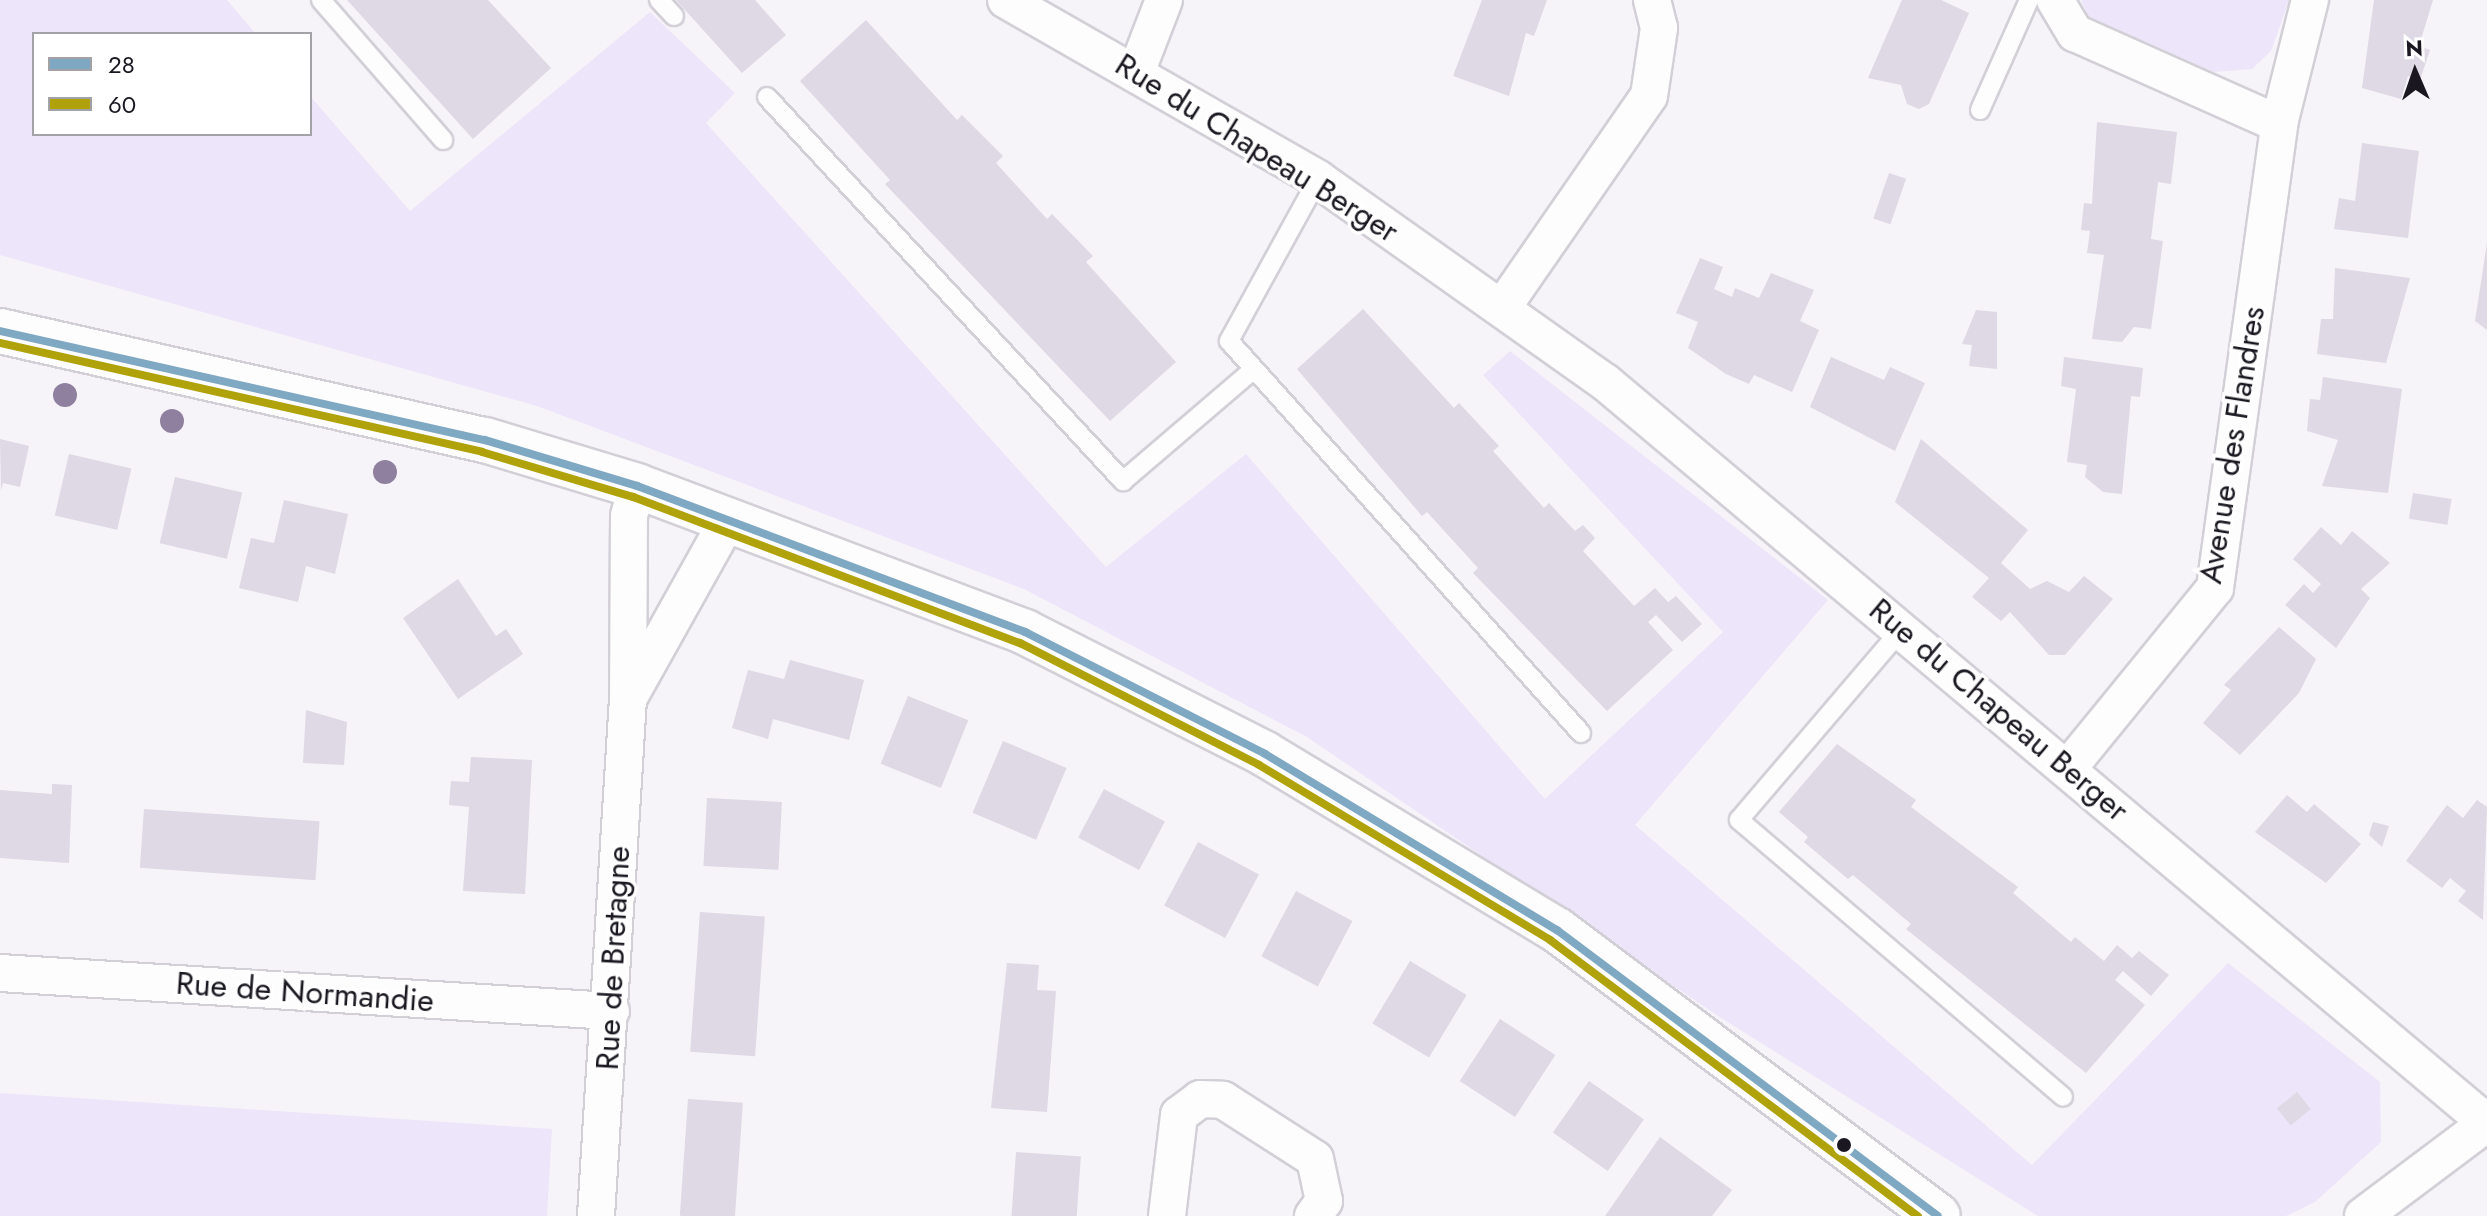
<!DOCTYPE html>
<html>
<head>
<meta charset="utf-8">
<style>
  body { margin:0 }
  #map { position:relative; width:2487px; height:1216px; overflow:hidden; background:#f6f3f9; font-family:Jost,sans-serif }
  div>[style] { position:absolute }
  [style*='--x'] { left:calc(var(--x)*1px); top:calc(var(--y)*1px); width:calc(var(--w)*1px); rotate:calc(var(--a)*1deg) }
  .green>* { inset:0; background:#ede5f9 }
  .building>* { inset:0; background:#ded9e4; transform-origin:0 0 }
  .roads { filter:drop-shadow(2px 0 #d2cfd7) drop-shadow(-2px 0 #d2cfd7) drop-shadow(0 2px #d2cfd7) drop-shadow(0 -2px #d2cfd7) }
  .lane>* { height:18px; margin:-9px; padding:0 9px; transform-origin:9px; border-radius:9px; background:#fefdfe }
  .street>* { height:36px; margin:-18px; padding:0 18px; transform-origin:18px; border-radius:18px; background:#fefdfe }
  .secondary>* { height:44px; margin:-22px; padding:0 22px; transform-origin:22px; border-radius:22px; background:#fefdfe }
  .bus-1>* { height:8px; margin:-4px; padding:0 4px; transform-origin:4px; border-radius:4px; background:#7fa9c2 }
  .bus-2>* { height:8px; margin:-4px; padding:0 4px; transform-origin:4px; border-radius:4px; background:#afa20b }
  .trees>* { width:24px; height:24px; margin:-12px; border-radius:50%; background:#8e809e }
  .dots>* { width:22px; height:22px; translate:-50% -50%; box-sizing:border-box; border:4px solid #fff; border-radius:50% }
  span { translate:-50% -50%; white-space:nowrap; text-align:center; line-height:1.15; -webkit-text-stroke:7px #fff; paint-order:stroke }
  .street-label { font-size:32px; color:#1a1720 }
  .legend { position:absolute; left:32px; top:32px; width:280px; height:104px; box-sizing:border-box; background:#fff; border:2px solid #a3a2a6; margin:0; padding:10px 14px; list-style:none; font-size:24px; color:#1a1720 }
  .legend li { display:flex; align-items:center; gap:16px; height:40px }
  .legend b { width:40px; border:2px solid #a3a2a6 }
  .north { position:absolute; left:2375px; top:32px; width:80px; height:80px; -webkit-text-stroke:6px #fff; paint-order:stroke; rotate:358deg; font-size:22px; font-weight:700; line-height:32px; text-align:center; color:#1a1720 }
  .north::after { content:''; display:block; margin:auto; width:28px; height:36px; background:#1a1720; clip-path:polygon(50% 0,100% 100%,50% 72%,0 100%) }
</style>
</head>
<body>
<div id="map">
  <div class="green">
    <i style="clip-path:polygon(0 0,227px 0,256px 34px,34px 34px,34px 134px,310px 134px,310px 96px,410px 211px,650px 12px,735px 93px,706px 123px,1106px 567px,1246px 454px,1545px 799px,1723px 632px,1483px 375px,1510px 351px,1828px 600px,1635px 825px,2032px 1165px,2228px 963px,2380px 1082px,2381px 1142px,2315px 1202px,2286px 1216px,2038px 1216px,1718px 1016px,1307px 737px,1024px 589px,537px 406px,0 255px)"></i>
    <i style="clip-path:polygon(2081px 0,2289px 0,2271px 51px,2252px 69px,2214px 72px,2089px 17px)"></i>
    <i style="clip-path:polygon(0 1093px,552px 1129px,547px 1216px,0 1216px)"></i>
  </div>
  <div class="building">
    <i style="clip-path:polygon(347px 0,488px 0,551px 68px,473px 139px)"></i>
    <i style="clip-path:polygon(676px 0,755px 0,786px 35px,742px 73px)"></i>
    <i style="clip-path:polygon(1482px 0,1547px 0,1534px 36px,1526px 33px,1509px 96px,1453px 76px)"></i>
    <i style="clip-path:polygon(1902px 0,1941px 0,1969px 13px,1929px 104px,1919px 109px,1907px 104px,1901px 85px,1868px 78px)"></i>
    <i style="clip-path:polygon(2374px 0,2433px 0,2419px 46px,2430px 50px,2420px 80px,2408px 76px,2401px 99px,2362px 88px)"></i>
    <i style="clip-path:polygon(866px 20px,957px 120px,962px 115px,1003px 156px,996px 163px,1047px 219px,1052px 214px,1093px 256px,1086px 262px,1176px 362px,1110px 421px,885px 184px,890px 180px,800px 81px)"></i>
    <i style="clip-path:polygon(2097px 122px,2177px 132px,2171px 184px,2158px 182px,2151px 239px,2163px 241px,2151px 329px,2134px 327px,2122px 342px,2092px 339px,2104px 255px,2087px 253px,2090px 231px,2081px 230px,2084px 203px,2092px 204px)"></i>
    <i style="clip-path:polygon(2362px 143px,2419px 151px,2408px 238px,2334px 229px,2339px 198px,2355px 201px)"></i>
    <i style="left:1889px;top:173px;width:18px;height:48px;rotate:19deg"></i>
    <i style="clip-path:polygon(2487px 243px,2487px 330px,2475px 321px)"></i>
    <i style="clip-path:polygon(1700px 258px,1723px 267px,1714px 289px,1732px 297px,1735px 288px,1759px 298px,1771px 273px,1814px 290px,1800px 321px,1819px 330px,1792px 392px,1754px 375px,1749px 384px,1726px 374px,1688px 348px,1698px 322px,1676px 313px)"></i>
    <i style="clip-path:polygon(2335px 268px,2410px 278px,2386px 363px,2317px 354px,2321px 319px,2333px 319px)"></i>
    <i style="clip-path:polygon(1363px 309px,1454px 408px,1459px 403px,1486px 432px,1499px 446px,1493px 451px,1544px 508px,1549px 503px,1575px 531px,1583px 525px,1595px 538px,1583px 551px,1634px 606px,1655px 588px,1668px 602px,1676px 596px,1702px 624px,1682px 642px,1656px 615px,1648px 622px,1673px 650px,1607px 711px,1473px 573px,1478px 568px,1427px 512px,1422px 516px,1297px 369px)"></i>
    <i style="clip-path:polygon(1976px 310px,1997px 312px,1997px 369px,1969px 366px,1972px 345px,1962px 344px)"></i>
    <i style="clip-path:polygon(1831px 357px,1884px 380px,1890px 367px,1925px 383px,1895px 451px,1810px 407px)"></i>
    <i style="clip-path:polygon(2064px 357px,2143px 368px,2140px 397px,2131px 396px,2122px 494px,2103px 492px,2085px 477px,2087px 465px,2067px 462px,2076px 389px,2061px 386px)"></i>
    <i style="clip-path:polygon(2323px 377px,2402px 389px,2388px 493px,2322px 486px,2338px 440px,2307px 431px,2310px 399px,2320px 400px)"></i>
    <i style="clip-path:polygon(0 439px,29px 446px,20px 487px,3px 483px,1px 491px)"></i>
    <i style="clip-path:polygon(1921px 439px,2028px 530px,2001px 563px,2030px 589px,2047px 581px,2069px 592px,2084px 576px,2113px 599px,2065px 655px,2049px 655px,2010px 612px,2001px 621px,1972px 597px,1989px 578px,1895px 502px)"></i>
    <i style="left:69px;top:454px;width:64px;height:63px;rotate:13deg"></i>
    <i style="left:175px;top:477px;width:69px;height:68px;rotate:13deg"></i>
    <i style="left:2413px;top:493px;width:39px;height:26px;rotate:9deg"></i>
    <i style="clip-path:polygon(284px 500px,348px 514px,335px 574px,306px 566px,298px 602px,239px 588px,251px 538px,274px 543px)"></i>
    <i style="clip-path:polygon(2321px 527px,2341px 545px,2352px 531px,2390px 563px,2361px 589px,2370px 598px,2336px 648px,2285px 605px,2304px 584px,2313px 593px,2321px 584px,2293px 559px)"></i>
    <i style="clip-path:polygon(458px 579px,496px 636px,506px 629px,523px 654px,458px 699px,403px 618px)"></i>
    <i style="clip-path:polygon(2279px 627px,2316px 659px,2299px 693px,2240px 755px,2203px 723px,2231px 690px,2224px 685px)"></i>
    <i style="clip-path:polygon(790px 660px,864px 680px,849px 740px,773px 719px,768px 739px,732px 728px,748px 670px,784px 679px)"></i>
    <i style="left:908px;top:696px;width:65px;height:73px;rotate:22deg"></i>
    <i style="clip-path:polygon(306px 710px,347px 722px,344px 765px,303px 763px)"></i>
    <i style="left:1003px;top:741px;width:69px;height:78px;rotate:23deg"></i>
    <i style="clip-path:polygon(1837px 744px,1916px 800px,1911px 807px,2018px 887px,2013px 893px,2071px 942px,2075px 937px,2104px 961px,2117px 945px,2132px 958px,2139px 951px,2169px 975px,2151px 996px,2123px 971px,2115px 980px,2145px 1005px,2086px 1073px,1906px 929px,1911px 924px,1853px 875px,1848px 879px,1804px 842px,1808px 837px,1779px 812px)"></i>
    <i style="clip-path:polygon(471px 757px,532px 760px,525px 894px,463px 891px,469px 807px,449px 805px,451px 781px,469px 782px)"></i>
    <i style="clip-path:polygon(52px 784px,72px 785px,69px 863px,0 858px,0 790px,52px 794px)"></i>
    <i style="left:1104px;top:789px;width:69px;height:55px;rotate:28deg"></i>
    <i style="clip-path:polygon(2287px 795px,2307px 812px,2314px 804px,2361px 844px,2326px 883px,2255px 832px)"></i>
    <i style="left:707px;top:798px;width:75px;height:68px;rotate:3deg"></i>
    <i style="clip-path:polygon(2477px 800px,2487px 807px,2483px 920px,2458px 901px,2466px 891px,2450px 878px,2442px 888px,2406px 861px,2447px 805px,2463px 818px)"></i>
    <i style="left:144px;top:809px;width:176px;height:59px;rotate:4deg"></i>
    <i style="clip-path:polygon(2373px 822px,2389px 826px,2382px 847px,2369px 835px)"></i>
    <i style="left:1198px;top:842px;width:69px;height:72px;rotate:28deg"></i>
    <i style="left:1296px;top:891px;width:64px;height:74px;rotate:28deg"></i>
    <i style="left:700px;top:912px;width:65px;height:140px;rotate:4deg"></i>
    <i style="left:1410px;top:961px;width:66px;height:73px;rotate:31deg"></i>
    <i style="clip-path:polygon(1007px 963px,1039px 965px,1037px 990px,1056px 991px,1047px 1112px,991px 1108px)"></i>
    <i style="left:1500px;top:1019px;width:66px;height:74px;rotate:33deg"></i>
    <i style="left:1589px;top:1081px;width:67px;height:63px;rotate:35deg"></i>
    <i style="left:2297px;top:1092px;width:22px;height:26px;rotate:51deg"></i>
    <i style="left:688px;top:1099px;width:55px;height:117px;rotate:4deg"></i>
    <i style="clip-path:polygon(1660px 1137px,1732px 1190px,1712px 1216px,1605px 1216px)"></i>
    <i style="left:1016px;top:1152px;width:65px;height:64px;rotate:4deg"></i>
  </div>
  <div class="roads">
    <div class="lane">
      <i style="--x:321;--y:0;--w:186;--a:48.9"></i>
      <i style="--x:659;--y:0;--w:22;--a:47"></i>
      <i style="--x:767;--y:97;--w:524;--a:47.17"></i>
      <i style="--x:1123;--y:481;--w:172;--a:-40.5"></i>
      <i style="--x:1980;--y:110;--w:120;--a:-66"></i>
      <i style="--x:1318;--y:179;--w:185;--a:118.8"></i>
      <i style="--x:1229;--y:341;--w:527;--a:48.08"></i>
      <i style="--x:1902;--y:629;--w:251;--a:130.5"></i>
      <i style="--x:1739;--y:820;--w:426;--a:40.5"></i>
    </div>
    <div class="street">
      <i style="--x:1006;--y:0;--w:360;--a:29.8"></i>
      <i style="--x:1318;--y:179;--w:352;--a:35.3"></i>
      <i style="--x:1605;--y:382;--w:1152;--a:40.03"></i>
      <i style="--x:2055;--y:0;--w:39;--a:59"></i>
      <i style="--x:2075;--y:33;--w:223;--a:24"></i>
      <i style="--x:1137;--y:70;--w:75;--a:-68.9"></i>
      <i style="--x:1502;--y:308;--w:258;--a:-55.3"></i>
      <i style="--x:1649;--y:96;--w:69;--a:-81.6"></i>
      <i style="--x:1659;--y:28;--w:29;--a:-104"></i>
      <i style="--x:637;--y:486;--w:31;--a:105"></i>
      <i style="--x:629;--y:516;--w:183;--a:90.3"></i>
      <i style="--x:628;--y:699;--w:205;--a:-60.8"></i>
      <i style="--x:2069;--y:767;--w:231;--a:-50.8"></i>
      <i style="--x:2215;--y:588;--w:468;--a:-82.1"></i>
      <i style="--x:2279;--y:124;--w:128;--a:-76"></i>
      <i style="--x:0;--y:973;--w:612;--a:3.56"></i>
      <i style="--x:596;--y:1216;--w:518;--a:-86.46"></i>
      <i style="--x:1167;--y:1216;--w:102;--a:-83.2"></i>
      <i style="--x:1179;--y:1115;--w:26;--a:-37"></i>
      <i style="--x:1200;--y:1099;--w:23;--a:2"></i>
      <i style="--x:1223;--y:1100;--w:109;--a:32.7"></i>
      <i style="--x:1315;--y:1159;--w:43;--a:77.9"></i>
      <i style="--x:1324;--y:1201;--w:19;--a:126"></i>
      <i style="--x:2363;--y:1216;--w:155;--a:-36.9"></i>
    </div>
    <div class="secondary">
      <i style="--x:0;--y:331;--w:497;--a:12.7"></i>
      <i style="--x:485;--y:440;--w:159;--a:16.8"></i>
      <i style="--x:637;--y:486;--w:415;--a:20.6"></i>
      <i style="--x:1025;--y:632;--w:269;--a:26.9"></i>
      <i style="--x:1265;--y:754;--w:341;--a:31.1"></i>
      <i style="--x:1557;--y:930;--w:476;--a:36.9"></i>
    </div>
  </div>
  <div class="bus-1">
    <i style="--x:0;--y:331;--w:497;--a:12.7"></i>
    <i style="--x:485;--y:440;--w:159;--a:16.8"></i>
    <i style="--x:637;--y:486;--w:415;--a:20.6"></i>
    <i style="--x:1025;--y:632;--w:269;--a:26.9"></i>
    <i style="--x:1265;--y:754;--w:341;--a:31.1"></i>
    <i style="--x:1557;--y:930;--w:476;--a:36.9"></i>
  </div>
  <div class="bus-2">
    <i style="--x:0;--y:343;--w:494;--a:12.7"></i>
    <i style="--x:482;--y:452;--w:158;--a:16.6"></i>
    <i style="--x:633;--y:497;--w:414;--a:20.7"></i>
    <i style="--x:1020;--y:643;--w:268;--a:27"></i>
    <i style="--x:1259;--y:765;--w:340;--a:31"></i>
    <i style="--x:1550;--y:940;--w:460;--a:36.9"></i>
  </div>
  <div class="trees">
    <i style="left:65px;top:395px"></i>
    <i style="left:172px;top:421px"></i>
    <i style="left:385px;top:472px"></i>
  </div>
  <div class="dots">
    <i style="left:1844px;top:1145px;background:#1a1720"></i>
  </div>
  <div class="street-label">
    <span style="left:1257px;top:148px;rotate:32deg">Rue du Chapeau Berger</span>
    <span style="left:2232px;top:445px;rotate:-81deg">Avenue des Flandres</span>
    <span style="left:1999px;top:710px;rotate:40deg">Rue du Chapeau Berger</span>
    <span style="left:613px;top:958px;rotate:-87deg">Rue de Bretagne</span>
    <span style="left:305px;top:992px;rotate:4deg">Rue de Normandie</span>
  </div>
  <ul class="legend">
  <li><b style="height:10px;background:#7fa9c2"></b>28</li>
  <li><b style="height:10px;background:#afa20b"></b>60</li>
  </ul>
  <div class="north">N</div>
</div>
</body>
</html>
